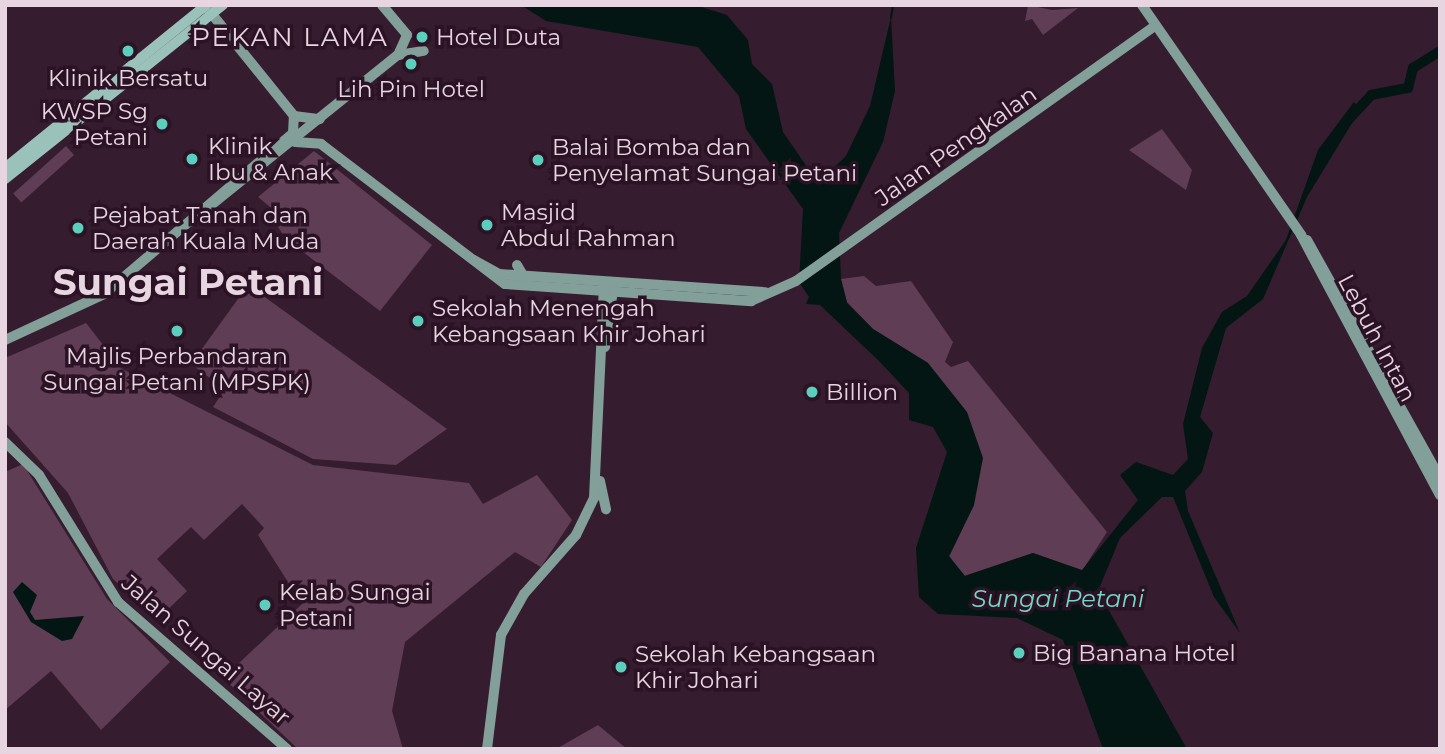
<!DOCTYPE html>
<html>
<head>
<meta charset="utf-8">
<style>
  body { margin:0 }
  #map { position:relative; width:1445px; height:754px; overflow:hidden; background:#351c2e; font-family:Montserrat,sans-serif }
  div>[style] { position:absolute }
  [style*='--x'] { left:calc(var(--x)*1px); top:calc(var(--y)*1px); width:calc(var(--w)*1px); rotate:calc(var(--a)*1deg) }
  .green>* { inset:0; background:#5f3d55; transform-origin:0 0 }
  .water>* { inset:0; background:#031613 }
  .stream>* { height:2px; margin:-1px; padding:0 1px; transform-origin:1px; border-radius:1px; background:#031613 }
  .river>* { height:10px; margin:-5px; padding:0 5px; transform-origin:5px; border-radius:5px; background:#031613 }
  .secondary>* { height:10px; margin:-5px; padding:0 5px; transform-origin:5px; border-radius:5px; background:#829f99 }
  .primary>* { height:10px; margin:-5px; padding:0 5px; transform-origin:5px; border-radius:5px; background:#9bc2ba }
  .dots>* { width:19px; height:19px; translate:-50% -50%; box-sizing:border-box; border:4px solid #2b1224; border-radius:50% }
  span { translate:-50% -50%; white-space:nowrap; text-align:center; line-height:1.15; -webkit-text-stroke:7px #2b1224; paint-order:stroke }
  .poi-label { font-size:23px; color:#e7d5e1 }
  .left { translate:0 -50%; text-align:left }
  .right { translate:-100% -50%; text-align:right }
  .street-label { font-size:23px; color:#e7d5e1 }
  .water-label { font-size:24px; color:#74d8c7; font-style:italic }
  .quarter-label { font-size:26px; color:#e7d5e1; letter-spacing:2px }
  .town-label { font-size:37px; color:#e7d5e1; font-weight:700 }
  .frame { position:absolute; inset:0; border:7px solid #e7d5e1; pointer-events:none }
</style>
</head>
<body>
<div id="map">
  <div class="green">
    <i style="clip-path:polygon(1028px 5px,1052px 10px,1078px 8px,1043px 35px,1032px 19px,1025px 21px)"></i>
    <i style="clip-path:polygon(1162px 129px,1192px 170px,1186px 190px,1129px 150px)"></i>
    <i style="left:66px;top:146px;width:12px;height:71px;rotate:48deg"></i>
    <i style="clip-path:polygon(314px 151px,432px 245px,380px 311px,286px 239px,272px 218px,277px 213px,258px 197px)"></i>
    <i style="clip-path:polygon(864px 276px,876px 286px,911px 281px,953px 342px,945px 362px,951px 367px,968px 361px,1107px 532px,1082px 571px,1033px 553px,964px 576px,949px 557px,974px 505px,928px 363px,873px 329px,847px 302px,841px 279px)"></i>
    <i style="clip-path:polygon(248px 285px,447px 429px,396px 465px,313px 459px,213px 407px,225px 389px,191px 364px)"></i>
    <i style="clip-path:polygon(86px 323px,122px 369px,313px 465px,469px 483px,483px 504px,537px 475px,572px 520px,541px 567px,515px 552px,405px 642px,392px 711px,403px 749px,298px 749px,223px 678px,302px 604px,258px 535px,264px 528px,242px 504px,204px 540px,191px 527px,157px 559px,187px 591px,158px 619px,113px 579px,68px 493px,5px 422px,5px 358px)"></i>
    <i style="clip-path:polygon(23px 464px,107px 599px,170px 662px,101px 730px,51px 671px,5px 710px,5px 472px)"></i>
    <i style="clip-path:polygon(598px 725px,627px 749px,556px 749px)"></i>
  </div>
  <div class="water">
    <i style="clip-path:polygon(521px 5px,695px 5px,727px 15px,748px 40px,752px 64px,772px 84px,783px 132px,818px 183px,846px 156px,870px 106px,891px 17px,895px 91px,883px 142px,839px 233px,841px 279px,847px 303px,873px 329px,928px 363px,967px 412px,983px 458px,974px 505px,949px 556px,965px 576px,1033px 553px,1082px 570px,1138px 500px,1120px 475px,1136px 462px,1173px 475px,1188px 459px,1183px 424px,1202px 348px,1222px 312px,1247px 296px,1286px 240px,1318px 150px,1354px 102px,1360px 110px,1307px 197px,1263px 299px,1226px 328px,1200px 417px,1213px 433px,1202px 472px,1185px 491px,1188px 511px,1240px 633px,1214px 597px,1173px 497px,1162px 497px,1120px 538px,1098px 591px,1187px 749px,1103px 749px,1063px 640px,1017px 618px,938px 614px,919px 597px,916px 548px,947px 452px,933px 427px,909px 420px,909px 393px,880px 362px,820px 305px,806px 304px,809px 297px,799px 282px,803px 209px,746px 129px,739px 96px,698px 47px,546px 21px)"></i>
    <i style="clip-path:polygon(22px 582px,37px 595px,30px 612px,35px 620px,84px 616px,72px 639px,62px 641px,31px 622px,13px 592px)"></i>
  </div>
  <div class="stream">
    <i style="--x:891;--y:18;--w:13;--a:-81"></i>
  </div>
  <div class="river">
    <i style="--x:1349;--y:119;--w:33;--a:-47"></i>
    <i style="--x:1371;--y:95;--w:38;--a:-11"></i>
    <i style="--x:1408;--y:88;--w:21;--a:-76"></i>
    <i style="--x:1413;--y:68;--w:32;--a:-32"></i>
  </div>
  <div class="secondary">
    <i style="--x:382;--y:5;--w:39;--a:50"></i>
    <i style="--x:407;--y:35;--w:22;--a:114"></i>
    <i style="--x:1142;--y:5;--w:280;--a:55.3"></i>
    <i style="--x:1301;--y:235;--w:295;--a:61.9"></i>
    <i style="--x:207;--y:8;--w:139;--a:51.1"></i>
    <i style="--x:294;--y:116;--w:26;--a:7"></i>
    <i style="--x:295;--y:142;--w:26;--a:4"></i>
    <i style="--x:321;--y:144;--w:231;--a:37.3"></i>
    <i style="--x:505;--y:284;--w:247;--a:4"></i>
    <i style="--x:751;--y:301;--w:49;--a:-24"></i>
    <i style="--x:796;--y:281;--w:438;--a:-35.4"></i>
    <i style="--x:190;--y:222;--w:267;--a:-38.8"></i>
    <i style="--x:398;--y:55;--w:26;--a:-9"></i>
    <i style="--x:1307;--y:240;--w:273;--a:60.8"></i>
    <i style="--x:474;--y:260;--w:29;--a:29"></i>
    <i style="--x:499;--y:274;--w:267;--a:3.9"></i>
    <i style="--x:517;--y:265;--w:14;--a:60"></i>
    <i style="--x:5;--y:340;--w:109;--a:-24.9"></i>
    <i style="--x:104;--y:294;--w:248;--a:-40.4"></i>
    <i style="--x:293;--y:133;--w:17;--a:-87"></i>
    <i style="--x:605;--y:347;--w:58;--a:-82"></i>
    <i style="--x:5;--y:442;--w:47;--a:44.1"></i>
    <i style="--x:39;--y:475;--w:150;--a:58.1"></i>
    <i style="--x:118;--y:602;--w:224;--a:41"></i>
    <i style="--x:600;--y:481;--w:29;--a:78"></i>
    <i style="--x:487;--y:749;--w:115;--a:-83"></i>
    <i style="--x:501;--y:635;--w:47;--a:-60.7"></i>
    <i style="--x:524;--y:594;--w:79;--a:-48.6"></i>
    <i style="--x:576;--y:535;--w:41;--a:-64.1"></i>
    <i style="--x:594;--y:498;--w:214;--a:-87.3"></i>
  </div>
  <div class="primary">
    <i style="--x:5;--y:168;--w:259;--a:-39"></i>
    <i style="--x:5;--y:179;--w:279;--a:-38.6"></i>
  </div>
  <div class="dots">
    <i style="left:422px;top:37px;background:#5bcebc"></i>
    <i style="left:128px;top:51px;background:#5bcebc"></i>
    <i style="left:411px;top:64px;background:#5bcebc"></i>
    <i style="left:162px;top:124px;background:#5bcebc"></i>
    <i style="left:192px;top:159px;background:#5bcebc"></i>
    <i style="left:538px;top:160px;background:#5bcebc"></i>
    <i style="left:487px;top:225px;background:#5bcebc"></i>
    <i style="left:78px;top:228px;background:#5bcebc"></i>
    <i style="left:418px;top:321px;background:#5bcebc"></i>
    <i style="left:177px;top:331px;background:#5bcebc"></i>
    <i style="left:812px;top:392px;background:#5bcebc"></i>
    <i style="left:265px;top:605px;background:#5bcebc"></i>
    <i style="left:1019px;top:653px;background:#5bcebc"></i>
    <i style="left:621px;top:667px;background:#5bcebc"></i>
  </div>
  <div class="poi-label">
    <span class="left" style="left:436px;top:37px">Hotel Duta</span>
    <span style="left:128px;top:78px">Klinik Bersatu</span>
    <span style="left:411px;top:89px">Lih Pin Hotel</span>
    <span class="right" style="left:148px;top:124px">KWSP Sg<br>Petani</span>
    <span class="left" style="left:208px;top:159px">Klinik<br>Ibu &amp; Anak</span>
    <span class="left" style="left:552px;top:160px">Balai Bomba dan<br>Penyelamat Sungai Petani</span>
    <span class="left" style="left:501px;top:225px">Masjid<br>Abdul Rahman</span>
    <span class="left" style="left:92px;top:228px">Pejabat Tanah dan<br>Daerah Kuala Muda</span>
    <span class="left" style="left:432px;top:321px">Sekolah Menengah<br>Kebangsaan Khir Johari</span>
    <span style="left:177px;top:369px">Majlis Perbandaran<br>Sungai Petani (MPSPK)</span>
    <span class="left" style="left:826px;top:392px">Billion</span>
    <span class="left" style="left:279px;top:605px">Kelab Sungai<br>Petani</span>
    <span class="left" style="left:1033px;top:653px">Big Banana Hotel</span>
    <span class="left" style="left:635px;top:667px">Sekolah Kebangsaan<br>Khir Johari</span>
  </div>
  <div class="street-label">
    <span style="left:956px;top:146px;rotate:-35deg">Jalan Pengkalan</span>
    <span style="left:1377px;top:338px;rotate:62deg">Lebuh Intan</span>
    <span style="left:206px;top:650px;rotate:41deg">Jalan Sungai Layar</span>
  </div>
  <div class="water-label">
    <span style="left:1058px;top:599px">Sungai Petani</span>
  </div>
  <div class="quarter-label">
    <span style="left:290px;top:38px">PEKAN LAMA</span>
  </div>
  <div class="town-label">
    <span style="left:188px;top:282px">Sungai Petani</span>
  </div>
  <div class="frame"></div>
</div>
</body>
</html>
